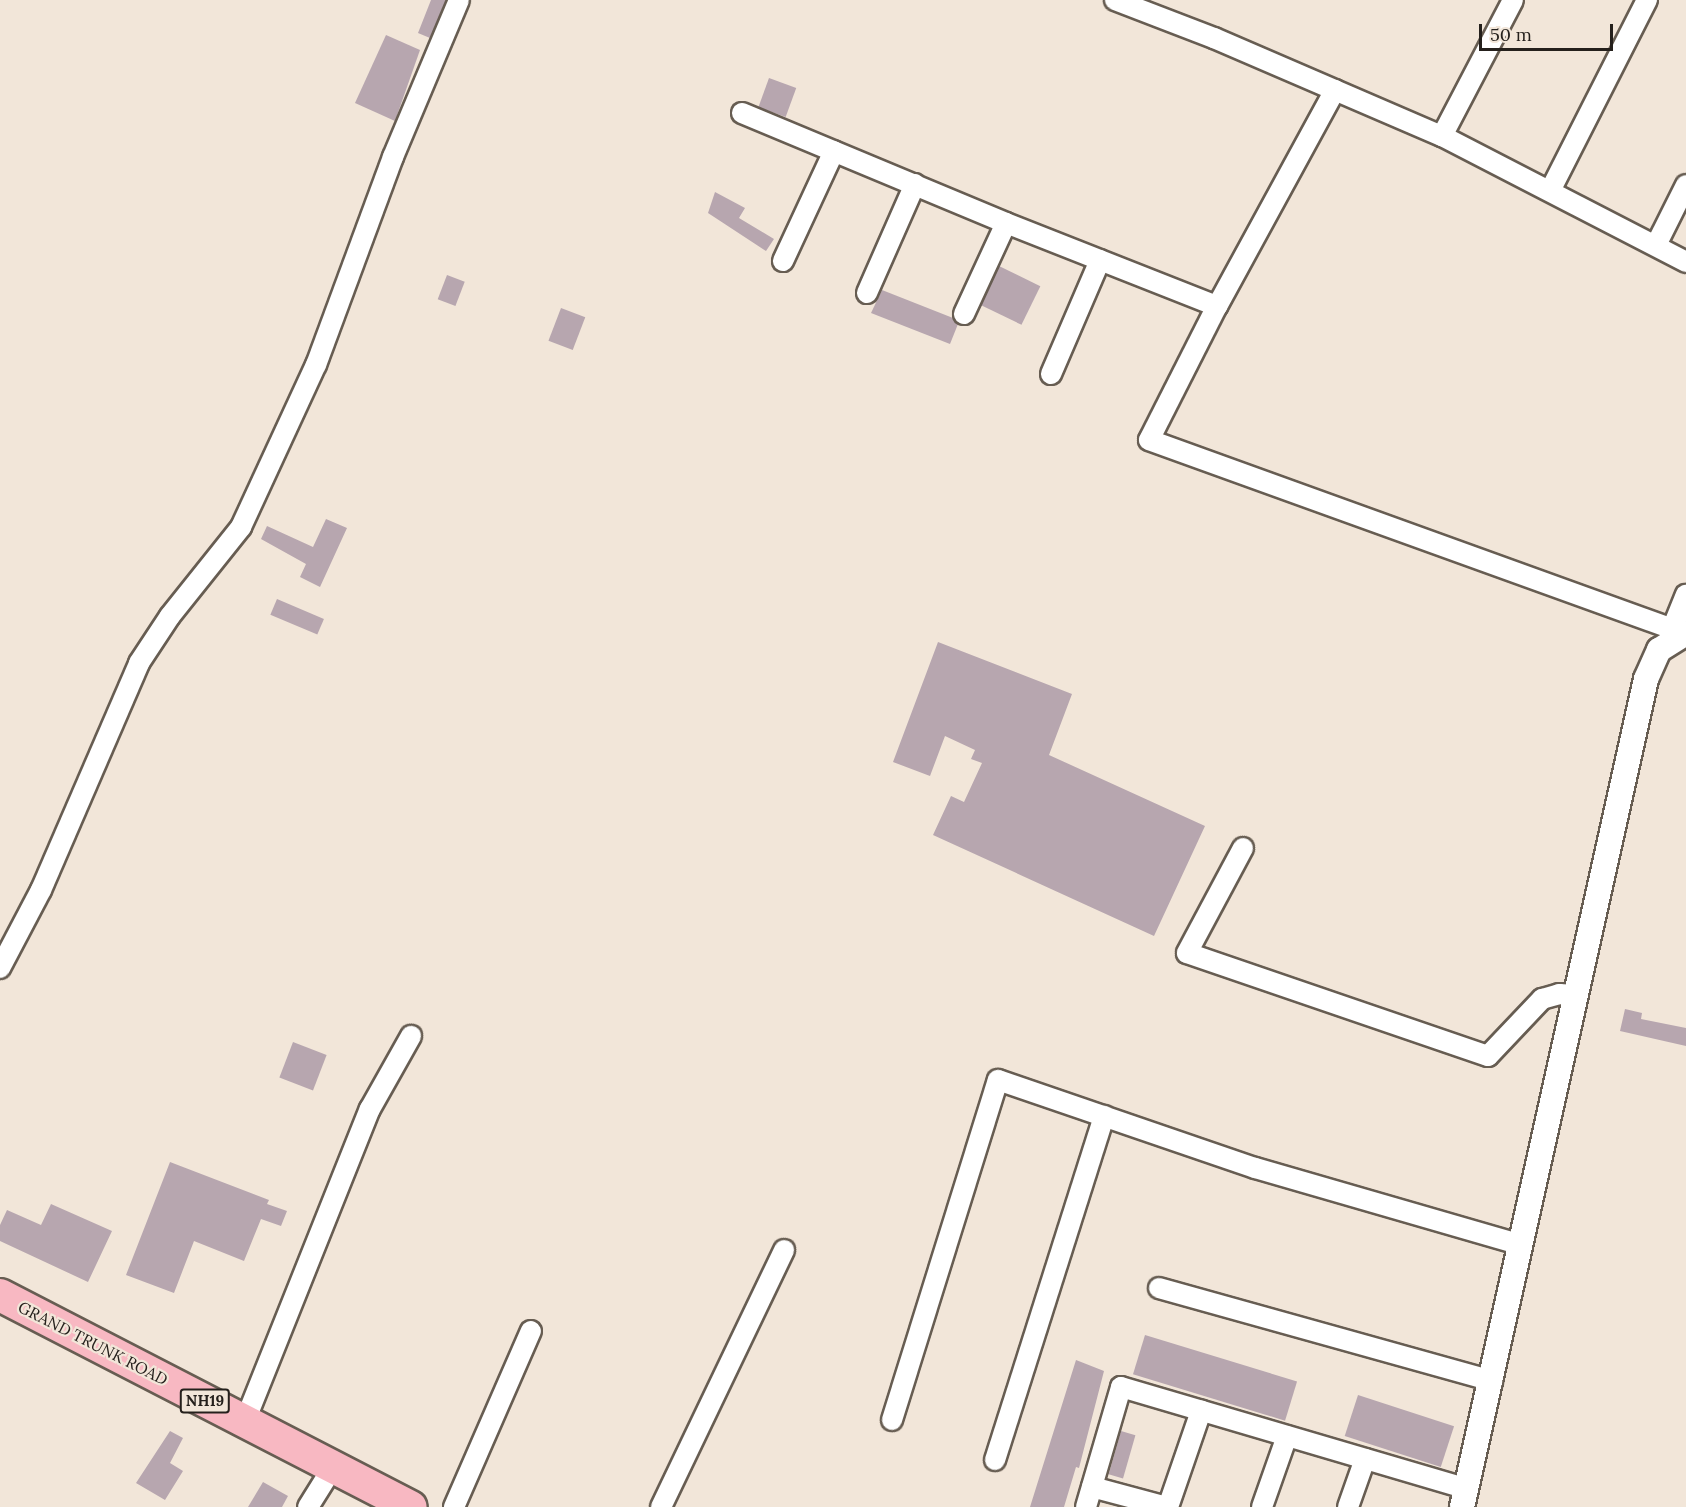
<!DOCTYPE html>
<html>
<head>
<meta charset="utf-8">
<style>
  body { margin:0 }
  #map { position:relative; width:1686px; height:1507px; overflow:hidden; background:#f2e6d9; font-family:Lora,serif }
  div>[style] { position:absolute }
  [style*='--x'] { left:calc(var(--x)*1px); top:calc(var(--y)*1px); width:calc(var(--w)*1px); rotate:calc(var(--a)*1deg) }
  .building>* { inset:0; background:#b7a6af; transform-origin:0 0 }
  .roads { filter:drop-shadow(2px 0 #675d52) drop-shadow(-2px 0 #675d52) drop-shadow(0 2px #675d52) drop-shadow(0 -2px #675d52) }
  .minor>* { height:20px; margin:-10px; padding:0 10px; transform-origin:10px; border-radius:10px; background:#fff }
  .tertiary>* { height:24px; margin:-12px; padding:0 12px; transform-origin:12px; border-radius:12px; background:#fff }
  .trunk>* { height:32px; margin:-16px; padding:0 16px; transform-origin:16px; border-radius:16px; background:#f8b8c2 }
  span { translate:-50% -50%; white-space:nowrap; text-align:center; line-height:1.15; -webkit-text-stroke:4.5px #f2e6d9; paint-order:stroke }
  .shield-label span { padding:2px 4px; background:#f2e6d9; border:2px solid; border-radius:4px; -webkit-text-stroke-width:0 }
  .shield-label { font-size:15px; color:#25201c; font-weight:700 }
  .street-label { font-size:16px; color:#25201c }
  .scale { position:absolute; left:1479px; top:24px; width:134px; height:27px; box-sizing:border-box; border:3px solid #25201c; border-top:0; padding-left:8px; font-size:18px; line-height:21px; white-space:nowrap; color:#25201c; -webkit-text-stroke:4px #f2e6d9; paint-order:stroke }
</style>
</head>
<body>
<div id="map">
  <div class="building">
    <i style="clip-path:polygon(431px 0,446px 0,430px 38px,418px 33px)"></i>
    <i style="clip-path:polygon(386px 35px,420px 50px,395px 121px,355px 103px)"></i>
    <i style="left:769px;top:78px;width:29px;height:31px;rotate:20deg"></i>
    <i style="clip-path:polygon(715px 192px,745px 208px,739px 218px,774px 239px,766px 251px,708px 213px)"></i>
    <i style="left:999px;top:266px;width:46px;height:43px;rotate:26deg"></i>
    <i style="left:447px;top:275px;width:19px;height:26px;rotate:21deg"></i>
    <i style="clip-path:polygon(882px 290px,953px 318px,958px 324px,950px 344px,871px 313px)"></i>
    <i style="left:561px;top:308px;width:26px;height:35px;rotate:21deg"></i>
    <i style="clip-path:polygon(326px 519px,347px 528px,320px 587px,300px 577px,306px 564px,261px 539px,267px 526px,313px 547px)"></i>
    <i style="left:277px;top:599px;width:51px;height:17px;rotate:23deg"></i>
    <i style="clip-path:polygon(938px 642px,1072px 694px,1049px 755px,1205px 826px,1154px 936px,933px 835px,951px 796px,964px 802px,982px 763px,971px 759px,975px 750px,945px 736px,930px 776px,893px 762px)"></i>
    <i style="clip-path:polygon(1625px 1009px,1642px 1013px,1641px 1019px,1686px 1028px,1686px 1046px,1620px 1031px)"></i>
    <i style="left:293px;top:1042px;width:36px;height:38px;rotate:21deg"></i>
    <i style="clip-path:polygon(170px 1162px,269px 1200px,267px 1204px,287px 1211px,281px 1226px,261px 1219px,244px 1261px,194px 1241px,174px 1293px,126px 1275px)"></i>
    <i style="clip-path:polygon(51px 1204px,112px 1231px,88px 1282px,0 1241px,0 1225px,7px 1210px,41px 1225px)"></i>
    <i style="left:1145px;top:1335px;width:159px;height:41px;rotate:17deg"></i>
    <i style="clip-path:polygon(1076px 1360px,1104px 1371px,1079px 1468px,1076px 1467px,1064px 1507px,1030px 1507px)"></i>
    <i style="left:1358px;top:1395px;width:101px;height:43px;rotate:18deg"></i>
    <i style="clip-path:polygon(170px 1431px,183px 1438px,170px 1463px,183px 1471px,165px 1500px,136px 1483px)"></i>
    <i style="left:1121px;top:1431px;width:15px;height:45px;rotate:16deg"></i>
    <i style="clip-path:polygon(263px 1482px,288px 1496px,282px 1507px,248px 1507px)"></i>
  </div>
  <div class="roads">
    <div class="minor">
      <i style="--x:1115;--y:0;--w:106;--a:21"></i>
      <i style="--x:1214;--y:38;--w:248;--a:23.3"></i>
      <i style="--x:1442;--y:136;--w:275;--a:27.3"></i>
      <i style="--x:1335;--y:90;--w:246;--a:118.6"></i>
      <i style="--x:1217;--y:306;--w:150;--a:116.9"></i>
      <i style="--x:1149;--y:440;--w:569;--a:19.84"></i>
      <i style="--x:742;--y:113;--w:286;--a:22.6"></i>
      <i style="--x:1006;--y:223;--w:227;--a:21.5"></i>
      <i style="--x:1442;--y:136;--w:153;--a:-62.4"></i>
      <i style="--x:1551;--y:189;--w:212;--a:-63.1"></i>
      <i style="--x:1656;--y:245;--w:67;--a:-63.4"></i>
      <i style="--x:783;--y:261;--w:121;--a:-65.1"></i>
      <i style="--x:867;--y:293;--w:119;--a:-66.2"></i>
      <i style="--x:964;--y:314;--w:100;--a:-65.2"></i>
      <i style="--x:1051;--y:374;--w:124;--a:-66.7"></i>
      <i style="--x:1672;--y:629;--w:37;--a:-68"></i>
      <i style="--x:1243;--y:848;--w:119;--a:118.1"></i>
      <i style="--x:1187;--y:953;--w:318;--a:18.9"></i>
      <i style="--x:1488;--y:1056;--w:79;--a:-46.5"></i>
      <i style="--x:1542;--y:999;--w:18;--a:-16"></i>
      <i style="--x:1559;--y:994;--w:17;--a:3"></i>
      <i style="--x:0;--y:968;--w:88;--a:-62.3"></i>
      <i style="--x:41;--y:890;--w:247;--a:-66.6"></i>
      <i style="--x:139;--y:663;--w:56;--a:-56.6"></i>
      <i style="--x:170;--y:616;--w:114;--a:-51.4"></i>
      <i style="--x:241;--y:527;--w:179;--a:-65.2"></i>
      <i style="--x:316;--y:365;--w:222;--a:-69.7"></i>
      <i style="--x:393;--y:157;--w:170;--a:-67.2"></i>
      <i style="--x:1159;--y:1288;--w:346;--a:15.6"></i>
      <i style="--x:892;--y:1420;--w:356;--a:-72.7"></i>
      <i style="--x:998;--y:1080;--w:272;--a:18.9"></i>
      <i style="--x:1255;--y:1168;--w:277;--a:16.1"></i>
      <i style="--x:245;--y:1421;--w:336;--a:-68.2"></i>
      <i style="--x:370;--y:1109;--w:84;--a:-60.7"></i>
      <i style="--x:995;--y:1460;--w:361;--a:-72.4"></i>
      <i style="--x:1092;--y:1487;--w:78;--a:14.9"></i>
      <i style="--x:308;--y:1507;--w:47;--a:-58"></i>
      <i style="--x:454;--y:1507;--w:192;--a:-66.4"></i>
      <i style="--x:661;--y:1507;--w:285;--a:-64.4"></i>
      <i style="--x:1086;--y:1507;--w:125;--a:-73.7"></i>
      <i style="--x:1121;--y:1387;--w:361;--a:16.4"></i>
      <i style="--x:1168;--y:1507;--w:102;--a:-71"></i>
      <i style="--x:1262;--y:1507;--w:75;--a:-70.6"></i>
      <i style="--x:1348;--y:1507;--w:51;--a:-70.5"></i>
    </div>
    <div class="tertiary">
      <i style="--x:1462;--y:1507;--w:848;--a:-77.47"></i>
      <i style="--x:1646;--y:679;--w:32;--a:-66"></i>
      <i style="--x:1659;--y:650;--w:32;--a:-32"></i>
    </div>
    <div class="trunk">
      <i style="--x:0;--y:1295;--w:462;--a:27.3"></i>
    </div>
  </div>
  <div class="shield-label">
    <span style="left:205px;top:1401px">NH19</span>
  </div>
  <div class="street-label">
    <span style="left:93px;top:1343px;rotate:27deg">GRAND TRUNK ROAD</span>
  </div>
  <div class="scale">50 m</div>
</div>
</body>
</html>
